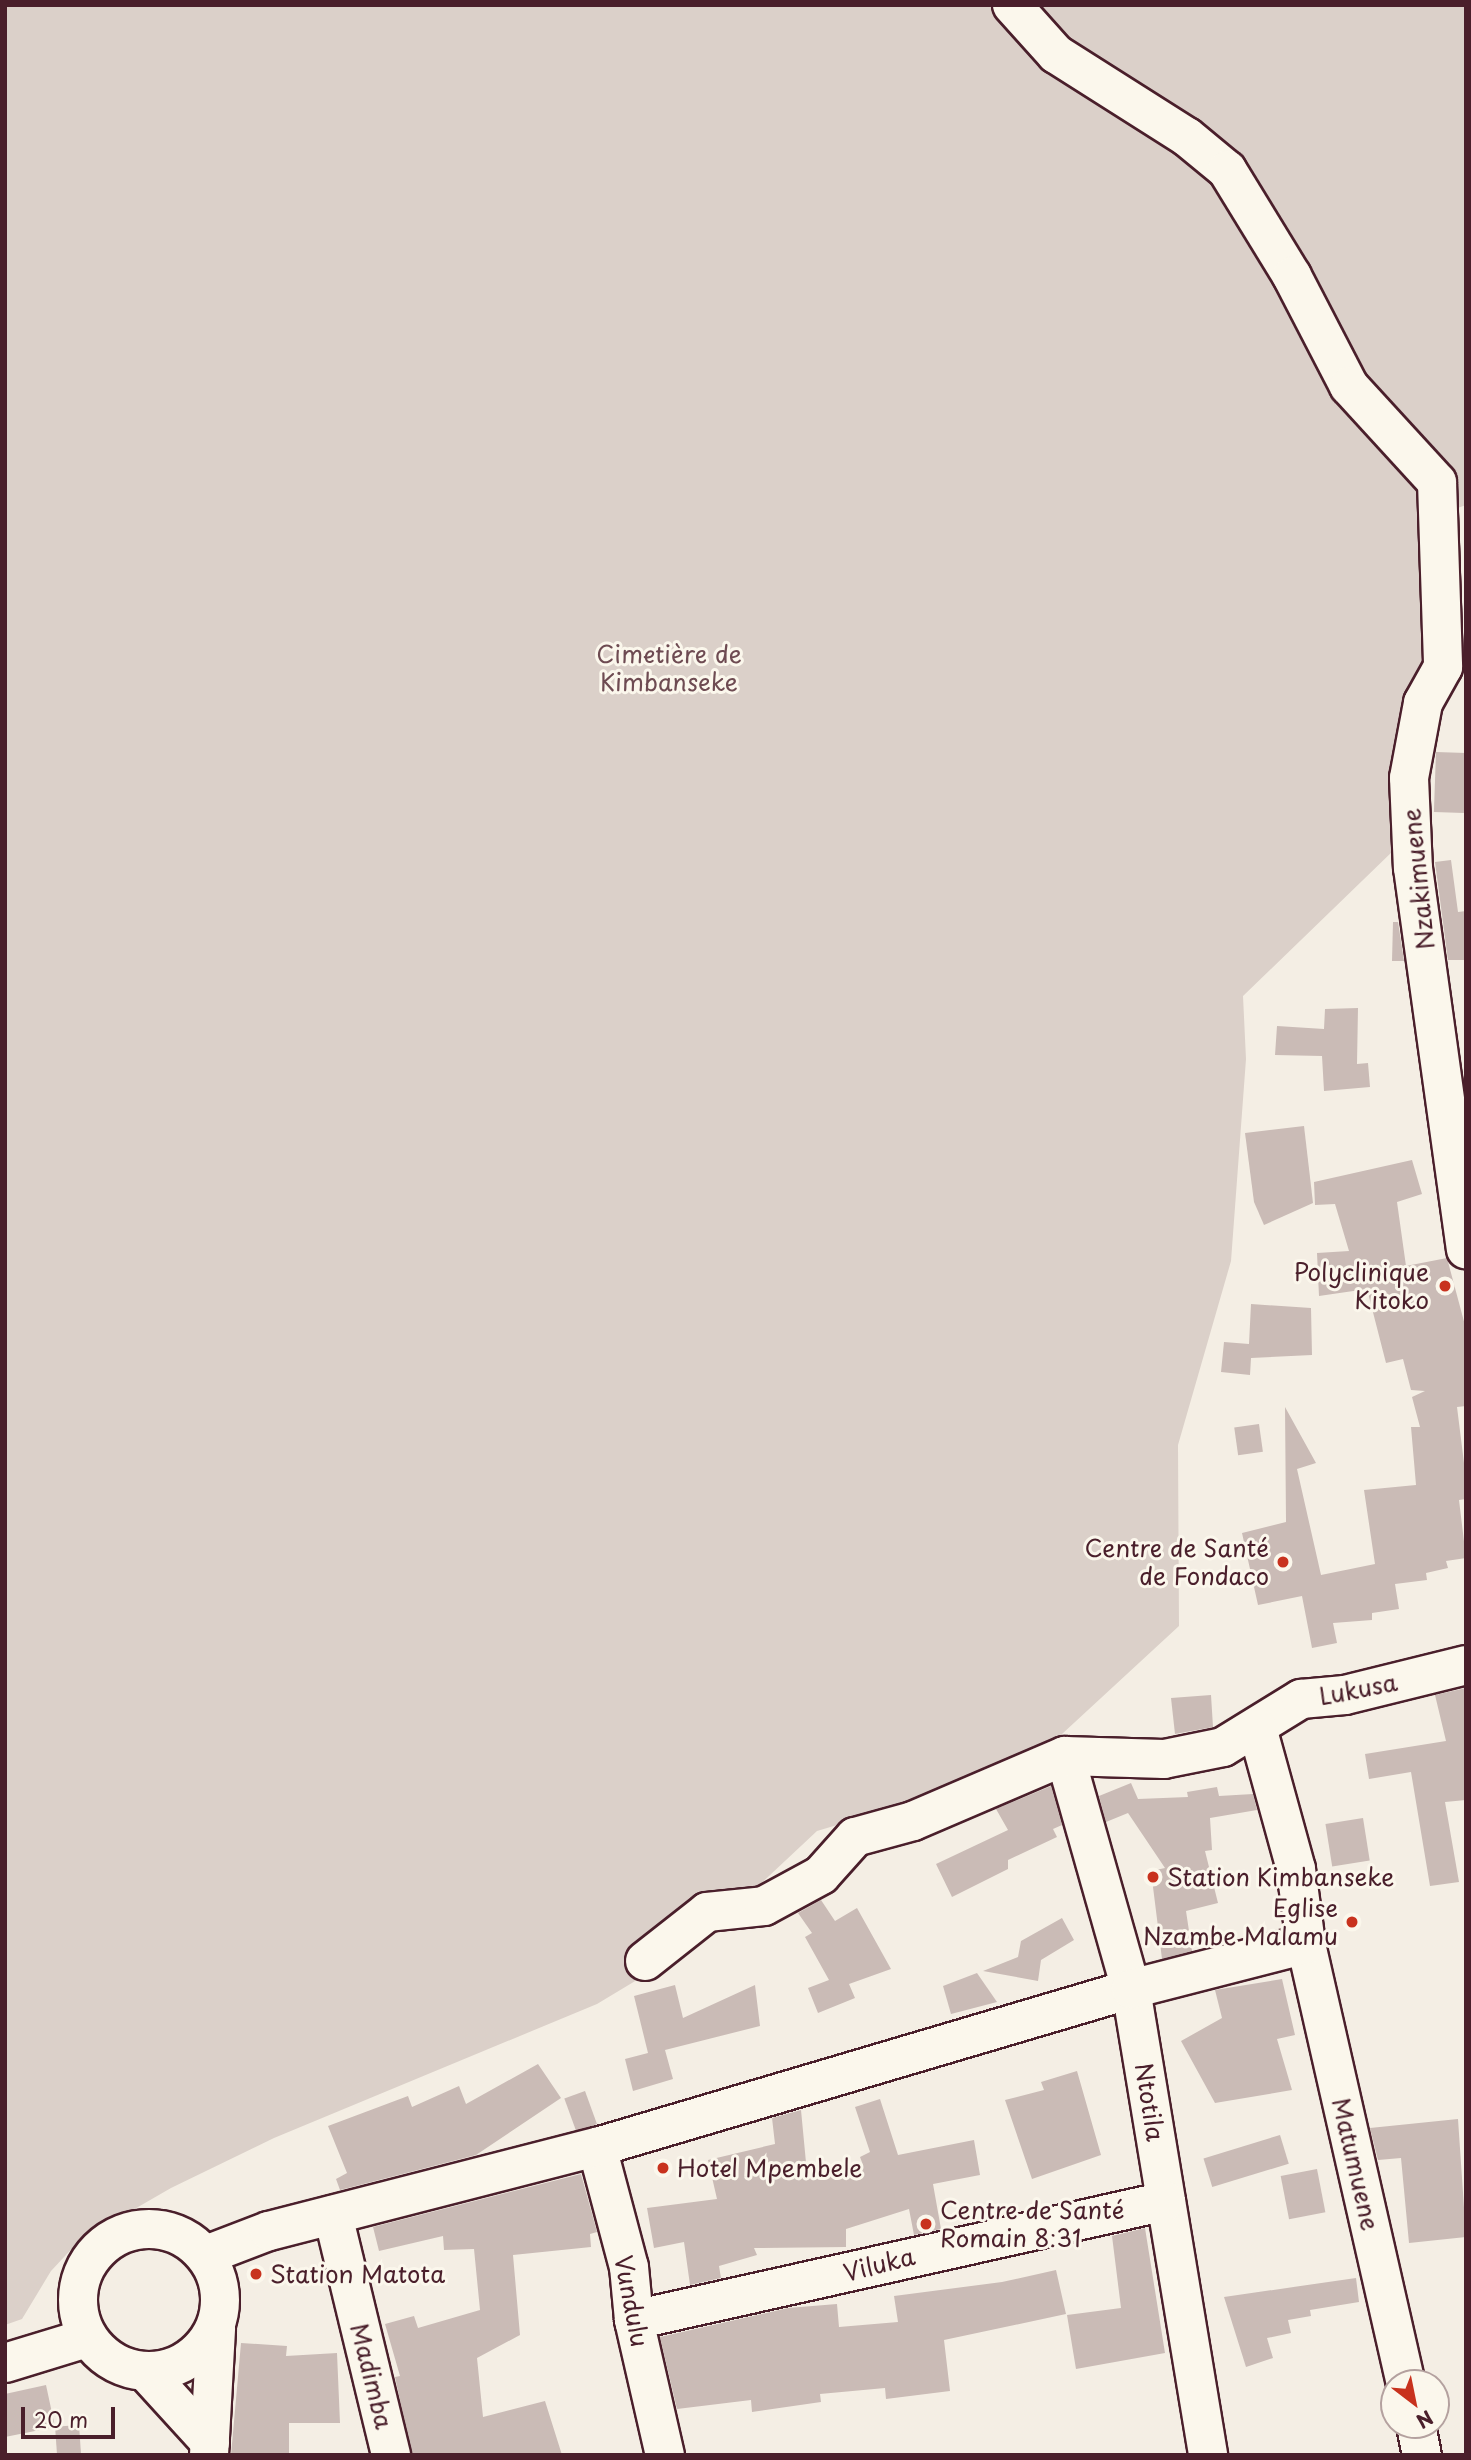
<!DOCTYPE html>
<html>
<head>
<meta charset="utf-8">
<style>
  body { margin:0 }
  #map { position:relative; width:1471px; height:2460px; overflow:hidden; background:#f4eee4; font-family:"Playpen Sans",sans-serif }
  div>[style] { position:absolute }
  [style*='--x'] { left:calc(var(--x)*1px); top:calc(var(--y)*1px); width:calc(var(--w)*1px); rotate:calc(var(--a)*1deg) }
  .green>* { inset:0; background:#dbd0c9 }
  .building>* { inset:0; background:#cabbb6; transform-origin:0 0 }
  .roads { filter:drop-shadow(2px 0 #4a1f2b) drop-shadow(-2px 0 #4a1f2b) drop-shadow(0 2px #4a1f2b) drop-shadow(0 -2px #4a1f2b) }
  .minor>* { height:38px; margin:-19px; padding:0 19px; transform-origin:19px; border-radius:19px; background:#fbf7ec }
  .minor>.ring { margin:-19px; padding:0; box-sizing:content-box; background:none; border:38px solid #fbf7ec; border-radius:50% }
  .dots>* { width:19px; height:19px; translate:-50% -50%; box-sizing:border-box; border:4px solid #fbf7ec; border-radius:50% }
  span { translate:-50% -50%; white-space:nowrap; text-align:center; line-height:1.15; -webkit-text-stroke:6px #fbf7ec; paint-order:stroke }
  .park-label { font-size:24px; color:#6e4b52 }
  .street-label { font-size:24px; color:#4a1f2b }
  .poi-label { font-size:24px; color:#4a1f2b }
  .right { translate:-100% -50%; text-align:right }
  .left { translate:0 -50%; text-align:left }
  .frame { position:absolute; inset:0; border:7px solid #4a1f2b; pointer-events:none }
  .north { position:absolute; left:1380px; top:2369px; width:70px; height:70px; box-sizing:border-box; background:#fbf7ec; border:2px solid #b4a19f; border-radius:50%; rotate:148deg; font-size:19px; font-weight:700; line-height:28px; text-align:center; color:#4a1f2b }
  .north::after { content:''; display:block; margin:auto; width:24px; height:32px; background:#c8321e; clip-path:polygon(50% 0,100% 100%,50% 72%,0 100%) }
  .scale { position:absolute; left:21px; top:2407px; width:94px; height:32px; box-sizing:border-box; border:4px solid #4a1f2b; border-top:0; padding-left:9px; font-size:21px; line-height:24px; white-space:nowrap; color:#4a1f2b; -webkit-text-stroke:5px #fbf7ec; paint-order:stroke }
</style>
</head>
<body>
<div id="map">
  <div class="green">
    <i style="clip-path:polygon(5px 5px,1466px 5px,1466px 505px,1441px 514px,1448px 608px,1394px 850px,1243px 996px,1246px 1059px,1231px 1261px,1178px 1445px,1179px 1626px,1062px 1734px,951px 1791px,817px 1831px,695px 1945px,597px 2004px,274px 2138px,171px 2188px,79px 2241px,51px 2271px,22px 2319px,5px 2325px)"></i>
  </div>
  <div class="building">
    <i style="left:1436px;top:752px;width:30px;height:60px;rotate:2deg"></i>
    <i style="clip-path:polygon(1451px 860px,1458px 912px,1466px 911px,1466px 960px,1448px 960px,1435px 862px)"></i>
    <i style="clip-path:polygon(1393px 922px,1398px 922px,1404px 961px,1392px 961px)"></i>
    <i style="clip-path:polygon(1358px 1008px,1357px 1064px,1368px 1063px,1370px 1087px,1324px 1091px,1322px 1056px,1275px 1055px,1277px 1026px,1324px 1029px,1325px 1009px)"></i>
    <i style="clip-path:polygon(1304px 1126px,1313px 1203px,1264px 1225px,1254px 1202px,1245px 1133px)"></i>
    <i style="clip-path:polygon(1412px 1160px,1422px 1194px,1397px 1202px,1406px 1266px,1447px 1258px,1466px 1329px,1466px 1406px,1457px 1407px,1466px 1479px,1466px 1499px,1459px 1500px,1466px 1558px,1446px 1561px,1448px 1568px,1426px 1573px,1427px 1580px,1395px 1584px,1399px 1609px,1372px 1613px,1372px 1620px,1333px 1623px,1337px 1643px,1312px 1648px,1302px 1596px,1258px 1605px,1242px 1533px,1286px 1522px,1285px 1407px,1316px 1463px,1297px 1469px,1321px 1575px,1375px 1564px,1364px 1490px,1416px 1485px,1411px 1427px,1420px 1427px,1412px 1397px,1425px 1391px,1411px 1390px,1403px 1359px,1386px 1363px,1367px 1289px,1319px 1296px,1317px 1253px,1349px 1251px,1335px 1204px,1315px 1205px,1314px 1182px)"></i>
    <i style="clip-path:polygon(1251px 1304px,1311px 1308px,1312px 1355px,1251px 1358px,1250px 1375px,1221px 1372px,1224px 1342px,1249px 1344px)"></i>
    <i style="left:1259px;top:1424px;width:28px;height:25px;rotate:82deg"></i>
    <i style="clip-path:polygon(1466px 1688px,1466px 1800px,1445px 1802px,1459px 1882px,1430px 1886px,1411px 1772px,1369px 1779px,1365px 1754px,1446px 1741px,1435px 1695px)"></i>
    <i style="clip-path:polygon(1211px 1695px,1213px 1727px,1175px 1734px,1171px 1698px)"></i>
    <i style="clip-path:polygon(1131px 1783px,1138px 1799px,1188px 1797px,1187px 1792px,1217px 1787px,1219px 1796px,1253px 1794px,1257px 1810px,1210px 1818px,1212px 1850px,1205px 1851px,1218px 1903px,1186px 1911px,1192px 1951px,1162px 1959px,1151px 1871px,1165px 1868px,1128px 1813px,1106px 1822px,1099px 1796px)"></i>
    <i style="clip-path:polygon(1051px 1786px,1062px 1825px,1053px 1829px,1057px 1837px,1008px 1860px,1008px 1869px,952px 1897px,936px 1864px,1008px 1830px,996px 1809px)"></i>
    <i style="left:1363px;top:1818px;width:43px;height:38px;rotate:81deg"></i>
    <i style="clip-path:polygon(821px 1900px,835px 1921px,857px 1908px,891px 1969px,849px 1984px,855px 1998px,818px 2013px,808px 1988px,829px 1980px,805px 1937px,812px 1933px,798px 1913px)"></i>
    <i style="clip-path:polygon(1062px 1918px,1074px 1940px,1041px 1960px,1038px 1981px,983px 1971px,1018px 1957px,1021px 1941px)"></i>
    <i style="clip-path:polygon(977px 1973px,997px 2002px,951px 2014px,943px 1986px)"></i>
    <i style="clip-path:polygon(1282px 1979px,1295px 2035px,1277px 2039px,1292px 2090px,1215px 2103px,1181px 2041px,1222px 2018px,1215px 1990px)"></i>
    <i style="clip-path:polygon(675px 1985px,683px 2018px,755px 1985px,760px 2026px,665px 2050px,673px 2079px,633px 2091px,625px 2059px,648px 2053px,634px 1996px)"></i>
    <i style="clip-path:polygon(538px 2064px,561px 2098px,476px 2155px,340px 2190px,336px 2179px,347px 2173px,328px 2126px,408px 2096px,412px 2107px,459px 2086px,466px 2104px)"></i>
    <i style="clip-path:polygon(1077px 2071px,1101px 2155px,1032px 2179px,1005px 2100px,1044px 2090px,1041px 2082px)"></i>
    <i style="left:585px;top:2091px;width:35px;height:22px;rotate:70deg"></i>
    <i style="clip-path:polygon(880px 2099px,898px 2155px,974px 2140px,980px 2175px,933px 2184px,941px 2229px,914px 2235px,909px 2209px,846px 2229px,846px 2247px,754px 2248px,757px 2255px,719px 2266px,721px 2278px,690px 2285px,684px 2242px,654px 2248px,647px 2208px,717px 2199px,708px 2160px,775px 2144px,772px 2118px,801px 2110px,807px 2173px,863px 2165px,860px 2157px,870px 2152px,855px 2107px)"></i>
    <i style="clip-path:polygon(1458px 2119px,1466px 2237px,1409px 2243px,1401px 2158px,1378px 2160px,1370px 2128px)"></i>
    <i style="left:1280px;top:2135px;width:30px;height:80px;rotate:73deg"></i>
    <i style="left:1317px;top:2169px;width:44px;height:37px;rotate:79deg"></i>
    <i style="clip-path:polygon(581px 2174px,597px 2232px,590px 2234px,591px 2247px,513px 2255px,520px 2335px,477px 2358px,483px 2417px,545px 2401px,562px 2455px,412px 2455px,395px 2377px,400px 2376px,385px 2324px,414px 2316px,418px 2328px,480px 2310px,474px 2249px,444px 2250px,443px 2236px,379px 2251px,373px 2227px)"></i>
    <i style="clip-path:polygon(1145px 2228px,1165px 2353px,1076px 2369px,1067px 2315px,1121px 2308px,1112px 2236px)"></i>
    <i style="clip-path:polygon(1056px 2270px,1066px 2314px,944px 2340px,950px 2391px,886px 2399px,885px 2388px,820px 2394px,821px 2402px,752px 2412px,751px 2400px,677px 2409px,660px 2337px,788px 2308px,837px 2304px,839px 2327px,898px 2322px,894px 2296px,1002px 2282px)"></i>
    <i style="clip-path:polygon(1356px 2278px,1359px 2302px,1310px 2310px,1311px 2316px,1288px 2320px,1291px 2333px,1267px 2338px,1273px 2358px,1246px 2367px,1224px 2297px)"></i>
    <i style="clip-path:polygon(241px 2343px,287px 2346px,286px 2356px,337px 2353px,340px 2423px,289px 2423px,289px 2455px,231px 2455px)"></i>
    <i style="clip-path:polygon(46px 2385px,55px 2427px,5px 2437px,5px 2394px)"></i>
    <i style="left:79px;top:2425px;width:30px;height:24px;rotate:86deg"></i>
  </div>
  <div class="roads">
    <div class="minor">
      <i style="--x:1012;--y:5;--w:66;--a:48.1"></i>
      <i style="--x:1056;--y:54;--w:155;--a:32.4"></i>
      <i style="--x:1187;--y:137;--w:52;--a:39.5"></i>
      <i style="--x:1227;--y:170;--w:124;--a:58.5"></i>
      <i style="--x:1292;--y:276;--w:124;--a:62.6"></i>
      <i style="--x:1349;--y:386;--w:130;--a:47.5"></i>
      <i style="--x:1437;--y:482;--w:185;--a:88.1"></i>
      <i style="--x:1443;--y:667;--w:41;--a:119.1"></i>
      <i style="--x:1423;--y:703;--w:76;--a:100.6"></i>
      <i style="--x:1409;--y:778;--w:90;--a:87.5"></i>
      <i style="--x:1413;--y:868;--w:385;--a:82.1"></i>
      <i style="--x:1065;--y:1756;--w:242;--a:74.2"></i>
      <i style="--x:1131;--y:1989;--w:472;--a:80.6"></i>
      <i style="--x:1306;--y:1944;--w:450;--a:77.2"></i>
      <i style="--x:645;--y:1961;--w:79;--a:-38.3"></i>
      <i style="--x:707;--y:1912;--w:57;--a:-6"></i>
      <i style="--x:764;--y:1906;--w:65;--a:-28.5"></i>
      <i style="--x:821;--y:1875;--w:51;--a:-48.2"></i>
      <i style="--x:855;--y:1837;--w:60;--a:-15.4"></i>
      <i style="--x:913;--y:1821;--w:165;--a:-23.2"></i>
      <i style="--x:1065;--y:1756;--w:99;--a:1.7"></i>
      <i style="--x:1164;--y:1759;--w:60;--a:-11.5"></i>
      <i style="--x:1223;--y:1747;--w:92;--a:-31.6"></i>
      <i style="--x:1301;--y:1699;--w:44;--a:-5.2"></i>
      <i style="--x:1345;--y:1695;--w:125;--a:-13.9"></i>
      <i style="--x:597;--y:2147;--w:124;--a:75.1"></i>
      <i style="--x:629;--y:2267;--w:53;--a:84.6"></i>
      <i style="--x:634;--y:2320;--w:139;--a:77.1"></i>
      <i style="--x:333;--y:2215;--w:247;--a:76.4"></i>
      <i class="ring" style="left:78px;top:2229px;width:104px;height:104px"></i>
      <i style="--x:206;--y:2255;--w:67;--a:-20.9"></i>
      <i style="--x:269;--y:2231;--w:339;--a:-14.4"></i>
      <i style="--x:597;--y:2147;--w:557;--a:-16.48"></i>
      <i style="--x:1131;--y:1989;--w:181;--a:-14.4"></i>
      <i style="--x:1306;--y:1944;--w:76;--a:-97.6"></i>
      <i style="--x:1296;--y:1869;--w:147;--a:-105.4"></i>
      <i style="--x:634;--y:2320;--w:545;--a:-12.61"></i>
      <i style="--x:5;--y:2363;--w:86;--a:-17"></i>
      <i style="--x:146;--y:2372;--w:95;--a:47.6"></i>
      <i style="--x:1416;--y:2425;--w:31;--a:79"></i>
      <i style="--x:209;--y:2455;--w:127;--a:-86.8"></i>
    </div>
  </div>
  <div class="dots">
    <i style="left:1445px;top:1286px;background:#c8321e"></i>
    <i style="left:1283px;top:1562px;background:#c8321e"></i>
    <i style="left:1153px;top:1877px;background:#c8321e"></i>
    <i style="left:1352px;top:1922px;background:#c8321e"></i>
    <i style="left:663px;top:2168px;background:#c8321e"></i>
    <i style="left:926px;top:2224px;background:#c8321e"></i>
    <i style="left:256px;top:2274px;background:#c8321e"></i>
  </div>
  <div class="park-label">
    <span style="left:669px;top:668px">Cimetière de<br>Kimbanseke</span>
  </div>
  <div class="street-label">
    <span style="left:1418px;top:879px;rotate:-96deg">Nzakimuene</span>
    <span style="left:1358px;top:1689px;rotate:-11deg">Lukusa</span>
    <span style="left:1150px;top:2102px;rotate:81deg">Ntotila</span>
    <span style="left:1356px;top:2164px;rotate:77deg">Matumuene</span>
    <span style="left:879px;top:2264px;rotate:-14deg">Viluka</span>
    <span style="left:632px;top:2301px;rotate:79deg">Vundulu</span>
    <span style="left:372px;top:2376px;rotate:76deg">Madimba</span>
  </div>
  <div class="poi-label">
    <span class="right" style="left:1429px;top:1286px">Polyclinique<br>Kitoko</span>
    <span class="right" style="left:1269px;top:1562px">Centre de Santé<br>de Fondaco</span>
    <span class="left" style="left:1167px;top:1877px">Station Kimbanseke</span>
    <span class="right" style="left:1338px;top:1922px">Eglise<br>Nzambe Malamu</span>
    <span class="left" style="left:677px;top:2168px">Hotel Mpembele</span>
    <span class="left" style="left:940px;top:2224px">Centre de Santé<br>Romain 8:31</span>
    <span class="left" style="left:270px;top:2274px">Station Matota</span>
  </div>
  <div class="frame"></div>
  <div class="north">N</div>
  <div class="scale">20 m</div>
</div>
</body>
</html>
